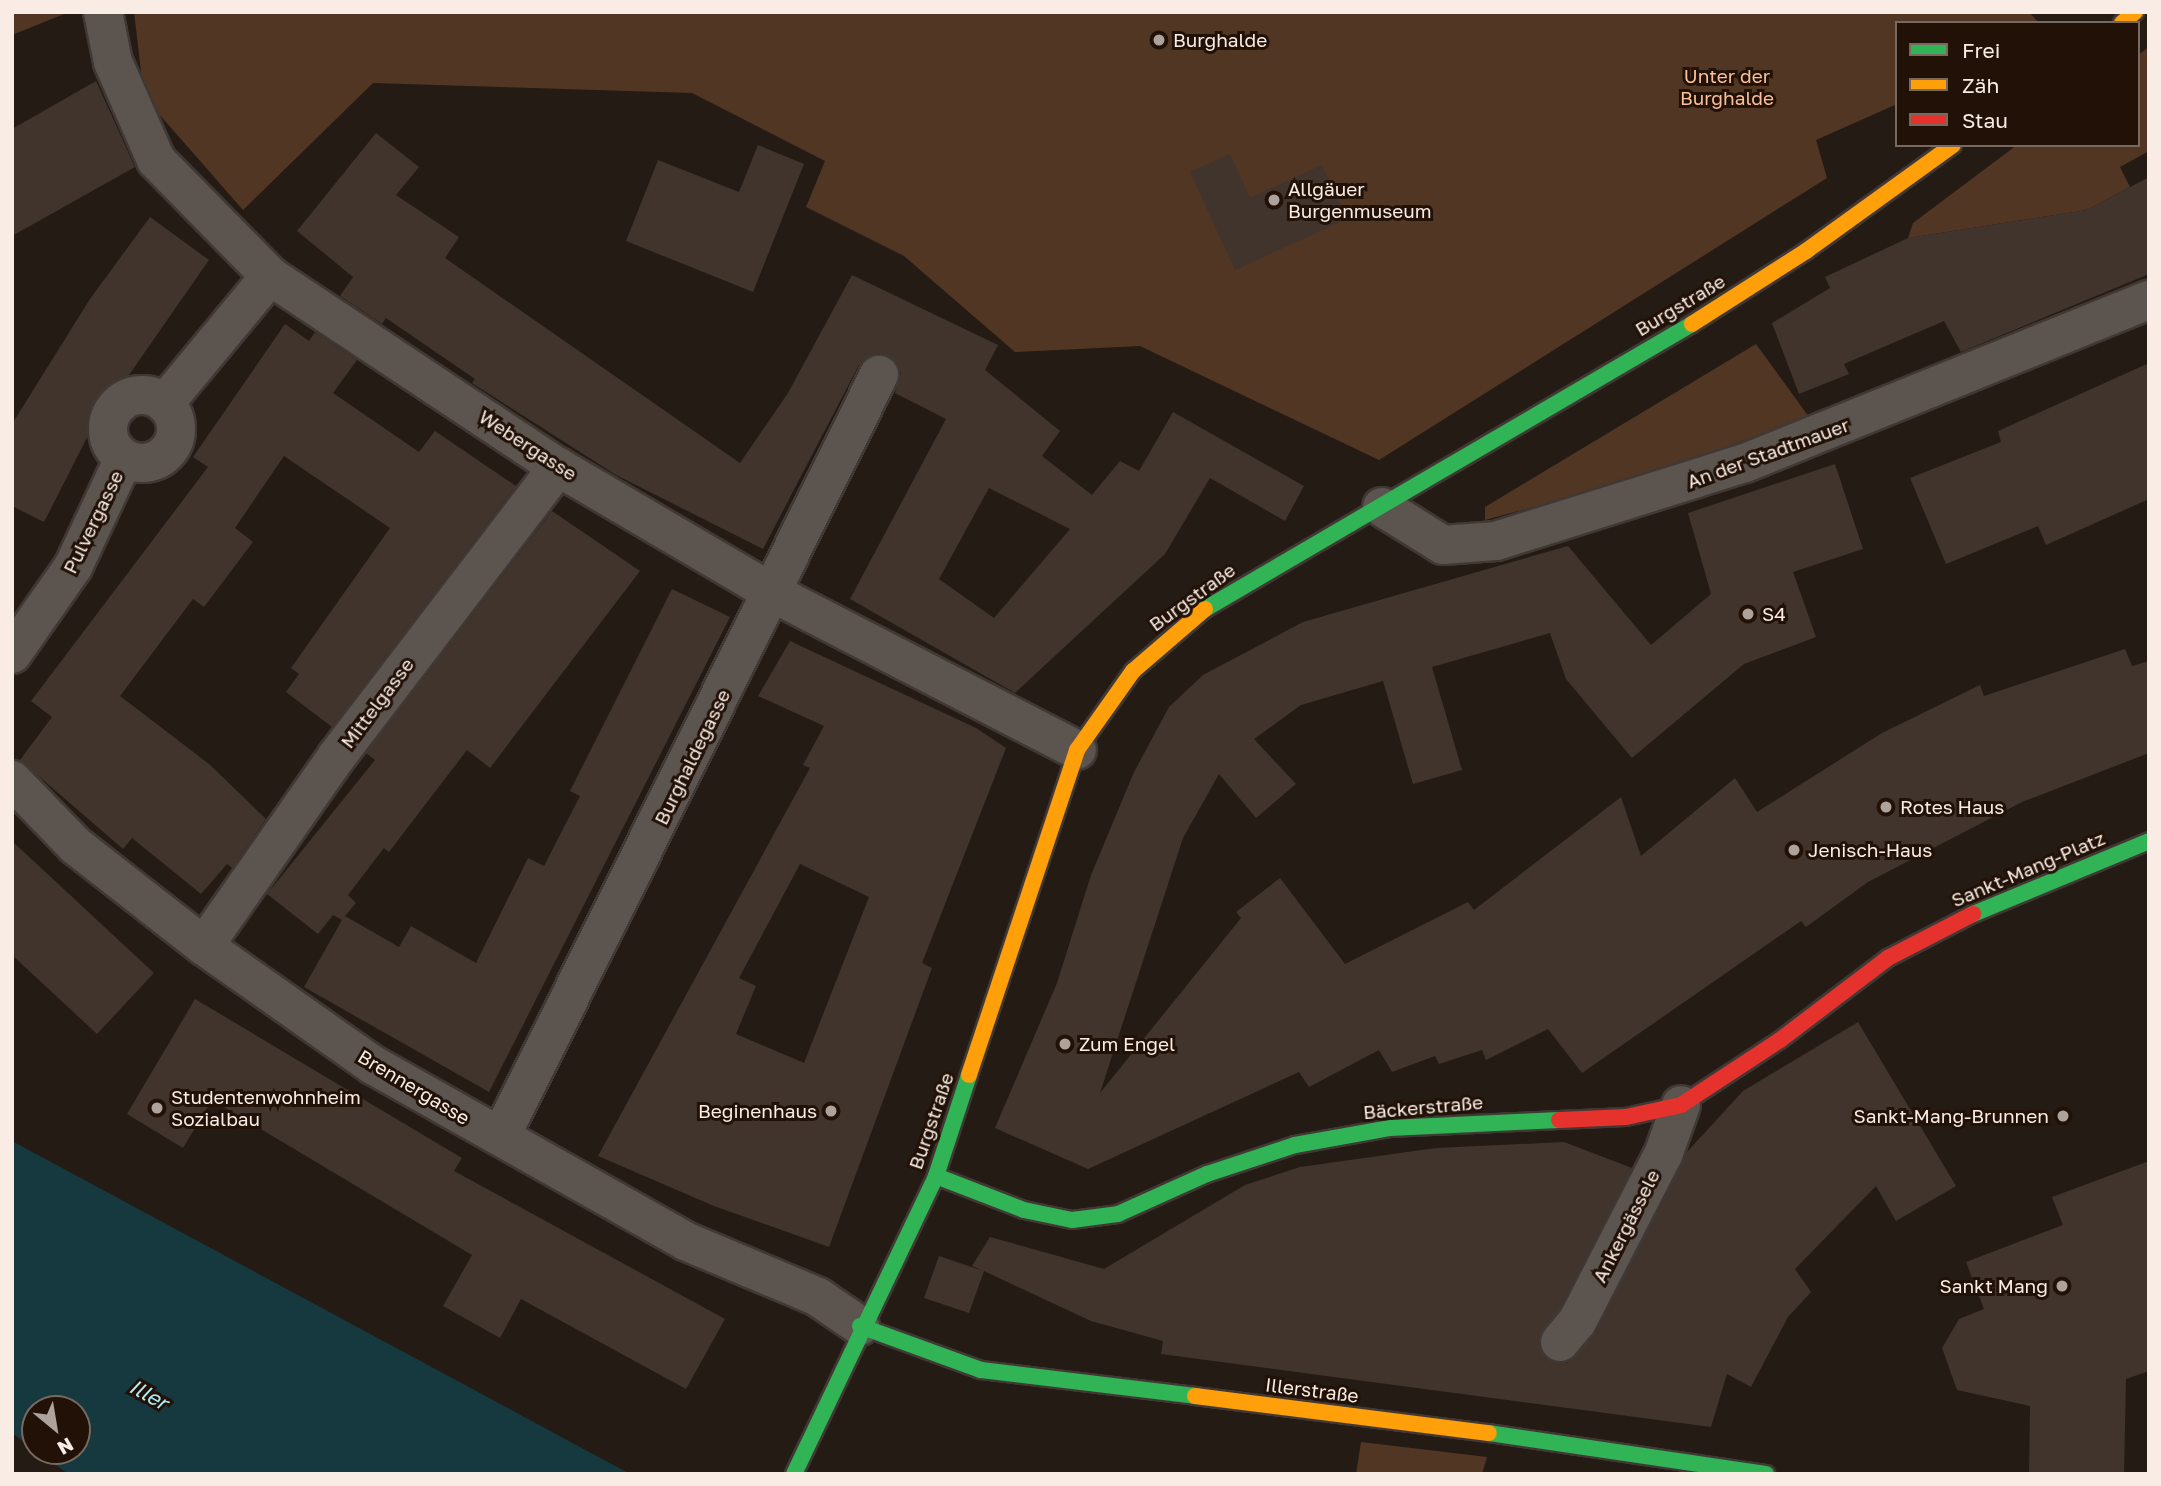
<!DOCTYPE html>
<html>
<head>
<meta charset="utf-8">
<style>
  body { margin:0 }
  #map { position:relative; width:2161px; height:1486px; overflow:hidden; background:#251b15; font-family:"Golos Text",sans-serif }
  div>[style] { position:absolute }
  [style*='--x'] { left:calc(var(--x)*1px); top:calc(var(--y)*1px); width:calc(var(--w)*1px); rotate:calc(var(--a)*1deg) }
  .green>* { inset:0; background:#513624 }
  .water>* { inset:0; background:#16393f }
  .building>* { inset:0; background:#40342c }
  .roads { filter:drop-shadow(2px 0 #403834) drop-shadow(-2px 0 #403834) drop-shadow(0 2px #403834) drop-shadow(0 -2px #403834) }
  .street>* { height:38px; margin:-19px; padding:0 19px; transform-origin:19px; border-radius:19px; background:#5b544f }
  .street>.ring { margin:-19px; padding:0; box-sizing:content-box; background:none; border:38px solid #5b544f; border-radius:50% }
  .fast>* { height:16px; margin:-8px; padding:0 8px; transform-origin:8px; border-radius:8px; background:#30b455 }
  .slow>* { height:16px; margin:-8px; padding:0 8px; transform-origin:8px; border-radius:8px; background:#ff9f0a }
  .jam>* { height:16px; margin:-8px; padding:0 8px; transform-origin:8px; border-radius:8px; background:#e5322d }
  .dots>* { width:19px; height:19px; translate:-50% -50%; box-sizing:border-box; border:4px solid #211107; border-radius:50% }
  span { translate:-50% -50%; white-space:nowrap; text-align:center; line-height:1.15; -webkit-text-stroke:6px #211107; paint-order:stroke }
  .poi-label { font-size:19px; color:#f8ece5 }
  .left { translate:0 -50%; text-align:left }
  .right { translate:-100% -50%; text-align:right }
  .park-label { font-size:19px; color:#fac099 }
  .street-label { font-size:19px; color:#f8ece5 }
  .water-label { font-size:21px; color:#afedf9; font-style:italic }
  .frame { position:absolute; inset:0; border:14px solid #f8ece5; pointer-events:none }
  .legend { position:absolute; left:1895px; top:21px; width:245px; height:126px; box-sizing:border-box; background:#211107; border:2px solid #776960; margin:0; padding:9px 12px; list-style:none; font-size:21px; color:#f8ece5 }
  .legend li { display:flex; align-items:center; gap:14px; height:35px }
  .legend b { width:35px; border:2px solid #776960 }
  .north { position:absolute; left:21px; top:1395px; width:70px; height:70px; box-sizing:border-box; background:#211107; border:2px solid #776960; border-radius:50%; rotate:150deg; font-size:19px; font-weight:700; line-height:28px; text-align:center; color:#f8ece5 }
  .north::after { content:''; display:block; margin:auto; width:24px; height:32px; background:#aea39c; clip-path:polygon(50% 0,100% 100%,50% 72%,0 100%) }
</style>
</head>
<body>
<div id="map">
  <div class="green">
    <i style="clip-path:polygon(12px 12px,69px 12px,12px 35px)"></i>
    <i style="clip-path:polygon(134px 12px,2029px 12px,2039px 23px,1897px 23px,1897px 104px,1816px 140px,1827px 178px,1379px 460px,1140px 346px,1015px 352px,904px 256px,806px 207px,825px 161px,692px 93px,373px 83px,243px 210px,144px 97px)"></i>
    <i style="clip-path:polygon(2149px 47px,2149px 151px,2120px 167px,2130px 187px,2087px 210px,1908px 238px,1913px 223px,2017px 145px,2138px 145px,2138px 55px)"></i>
    <i style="clip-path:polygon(1756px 344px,1809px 417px,1631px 481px,1485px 520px,1485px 507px)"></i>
    <i style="clip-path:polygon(1361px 1442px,1487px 1457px,1482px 1474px,1356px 1474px)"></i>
  </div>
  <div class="water">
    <i style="clip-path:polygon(12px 1141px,630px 1474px,68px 1474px,37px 1451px,77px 1451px,77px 1409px,35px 1409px,35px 1450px,12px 1433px)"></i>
  </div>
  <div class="building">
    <i style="clip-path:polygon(96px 81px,135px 167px,12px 236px,12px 129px)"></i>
    <i style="clip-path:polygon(evenodd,376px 133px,419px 167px,396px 195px,459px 237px,445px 258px,740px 463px,788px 393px,852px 275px,998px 345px,985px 370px,1060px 431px,1042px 456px,1092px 495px,1120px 461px,1139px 471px,1173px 412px,1304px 486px,1285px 521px,1210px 478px,1165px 554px,1015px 693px,850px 599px,946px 419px,895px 393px,901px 373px,889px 356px,877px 353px,859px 365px,763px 549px,616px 475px,472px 383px,475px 379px,386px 318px,382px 324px,340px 296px,353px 277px,297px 231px,376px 133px,989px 488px,1070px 529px,994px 618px,939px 579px,989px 488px)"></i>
    <i style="clip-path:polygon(758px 145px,804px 164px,753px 292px,626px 241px,658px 160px,739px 192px)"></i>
    <i style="clip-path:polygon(1230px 154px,1250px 198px,1322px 165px,1347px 219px,1235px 270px,1190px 172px)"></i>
    <i style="clip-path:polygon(2149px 177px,2149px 274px,1961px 352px,1944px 321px,1844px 364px,1849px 374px,1799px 394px,1772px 323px,1830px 288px,1825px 277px,1908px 238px,2087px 210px)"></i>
    <i style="clip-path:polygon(150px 217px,209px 260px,92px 428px,44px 522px,12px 506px,12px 424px,90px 299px)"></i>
    <i style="clip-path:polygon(285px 324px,309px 341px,315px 332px,357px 360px,333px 393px,419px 452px,435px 431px,516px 486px,332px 727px,286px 692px,299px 674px,291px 668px,390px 528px,284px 456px,235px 528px,253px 542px,204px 607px,193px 599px,120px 696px,209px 764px,266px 819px,232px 868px,227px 864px,201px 894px,132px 838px,123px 849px,20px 760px,52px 717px,31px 701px,208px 467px,193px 457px)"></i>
    <i style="clip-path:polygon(2149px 363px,2149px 499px,2046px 545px,2038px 526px,1946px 564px,1910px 478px,2001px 442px,1998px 431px)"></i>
    <i style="clip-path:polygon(1835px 464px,1863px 549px,1793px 572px,1816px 637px,1744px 664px,1632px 758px,1566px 679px,1550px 633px,1432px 667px,1462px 770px,1413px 784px,1383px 681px,1301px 705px,1254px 739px,1296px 784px,1256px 818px,1219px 774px,1183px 838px,1100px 1093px,1241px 918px,1236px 912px,1280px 878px,1345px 964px,1468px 902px,1474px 910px,1621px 797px,1641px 856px,1735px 778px,1757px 812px,1882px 733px,1980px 685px,1984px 696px,2125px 649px,2132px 666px,2149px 661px,2149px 753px,2022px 802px,1868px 882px,1806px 927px,1801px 921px,1582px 1073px,1548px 1029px,1486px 1060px,1482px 1050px,1439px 1064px,1435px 1056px,1392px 1072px,1379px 1050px,1309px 1087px,1299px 1072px,1088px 1169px,995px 1128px,1057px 983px,1091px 875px,1134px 772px,1169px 707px,1203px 675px,1303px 622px,1568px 546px,1651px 645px,1711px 594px,1688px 513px)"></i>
    <i style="clip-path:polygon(552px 511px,640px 571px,490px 768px,467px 750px,389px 852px,384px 848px,348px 895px,356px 903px,345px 916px,399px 947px,411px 926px,476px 963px,528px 858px,544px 866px,580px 796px,570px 791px,672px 589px,730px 617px,489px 1092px,304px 987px,342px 920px,333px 915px,318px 934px,267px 894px,375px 760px,366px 753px)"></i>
    <i style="clip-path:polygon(evenodd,790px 641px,976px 728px,1006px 748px,922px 963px,932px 968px,829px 1247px,714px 1206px,598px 1156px,810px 768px,803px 765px,824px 726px,758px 696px,790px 641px,800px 864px,869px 897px,804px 1063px,736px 1034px,756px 986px,739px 978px,800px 864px)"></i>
    <i style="clip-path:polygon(12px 841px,154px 973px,97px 1034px,12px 955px)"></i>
    <i style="clip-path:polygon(195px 999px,462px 1158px,454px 1171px,725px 1319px,686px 1389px,521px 1299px,500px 1338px,443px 1306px,472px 1255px,212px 1100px,183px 1148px,127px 1114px)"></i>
    <i style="clip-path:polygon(1858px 1022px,1956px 1186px,1896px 1221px,1876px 1186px,1795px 1269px,1811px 1292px,1788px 1317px,1751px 1387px,1727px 1374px,1711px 1427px,1161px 1354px,1163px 1341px,1091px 1321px,984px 1271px,969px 1313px,924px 1298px,939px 1256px,983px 1271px,972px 1266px,990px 1237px,1104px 1269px,1245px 1185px,1300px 1167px,1436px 1148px,1564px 1142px,1632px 1168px,1559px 1310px,1539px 1337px,1545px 1358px,1567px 1363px,1596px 1332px,1687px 1152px,1743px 1091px)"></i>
    <i style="clip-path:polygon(2149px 1161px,2149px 1371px,2126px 1379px,2124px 1474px,2029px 1474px,2030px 1406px,1957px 1390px,1942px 1348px,1959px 1319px,1984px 1309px,1966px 1262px,2063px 1225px,2052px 1197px)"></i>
  </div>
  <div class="roads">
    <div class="street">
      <i style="--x:103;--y:12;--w:51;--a:78.7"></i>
      <i style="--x:113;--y:62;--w:107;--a:66.3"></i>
      <i style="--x:156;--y:160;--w:163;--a:45.5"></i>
      <i style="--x:270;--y:276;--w:346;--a:33.6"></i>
      <i style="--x:558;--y:467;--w:249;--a:30.4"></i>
      <i style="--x:773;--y:593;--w:342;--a:27.3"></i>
      <i class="ring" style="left:108px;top:395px;width:30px;height:30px"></i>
      <i style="--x:165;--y:403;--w:165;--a:-50.4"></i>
      <i style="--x:1382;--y:507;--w:72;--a:31.9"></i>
      <i style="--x:1443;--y:545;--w:53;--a:-4.3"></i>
      <i style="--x:1496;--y:541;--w:261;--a:-17.4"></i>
      <i style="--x:1745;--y:463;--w:436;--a:-22"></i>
      <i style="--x:12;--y:654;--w:106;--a:-55"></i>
      <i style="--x:73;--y:567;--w:120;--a:-64.9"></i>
      <i style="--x:12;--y:780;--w:92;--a:45.9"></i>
      <i style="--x:76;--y:846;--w:162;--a:38"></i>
      <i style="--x:204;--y:946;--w:207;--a:35.2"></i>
      <i style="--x:373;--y:1065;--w:358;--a:29.4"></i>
      <i style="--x:685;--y:1241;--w:144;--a:22.8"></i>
      <i style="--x:818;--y:1297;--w:51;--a:34.6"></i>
      <i style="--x:204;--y:946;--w:232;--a:-55"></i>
      <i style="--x:337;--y:756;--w:364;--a:-52.6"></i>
      <i style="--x:501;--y:1136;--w:850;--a:-63.59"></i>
      <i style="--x:1560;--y:1342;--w:26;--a:-50"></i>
      <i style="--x:1577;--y:1322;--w:188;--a:-62.8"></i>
      <i style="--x:1663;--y:1155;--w:53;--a:-70.2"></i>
    </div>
    <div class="fast">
      <i style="--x:1205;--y:609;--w:564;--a:-30.34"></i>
      <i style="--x:1973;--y:914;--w:191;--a:-22.5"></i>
      <i style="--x:936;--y:1176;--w:94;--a:21.1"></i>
      <i style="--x:1024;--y:1210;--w:49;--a:11.8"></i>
      <i style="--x:1072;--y:1220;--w:46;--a:-7.4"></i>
      <i style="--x:1118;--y:1214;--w:98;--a:-24.2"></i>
      <i style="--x:1207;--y:1174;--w:93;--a:-18.2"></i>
      <i style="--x:1295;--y:1145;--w:97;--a:-10.1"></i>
      <i style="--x:1390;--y:1128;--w:169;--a:-2.7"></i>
      <i style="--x:860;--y:1326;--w:129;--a:20"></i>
      <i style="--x:981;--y:1370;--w:216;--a:6.9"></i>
      <i style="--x:1489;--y:1433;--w:280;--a:8.4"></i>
      <i style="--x:794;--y:1474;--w:330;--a:-64.5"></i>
      <i style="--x:936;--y:1176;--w:106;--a:-71.9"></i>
    </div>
    <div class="slow">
      <i style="--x:2122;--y:23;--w:17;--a:-40"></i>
      <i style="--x:1692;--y:324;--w:135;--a:-32.6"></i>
      <i style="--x:1806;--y:251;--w:181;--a:-35.8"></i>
      <i style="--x:969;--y:1075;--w:342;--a:-71.6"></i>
      <i style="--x:1077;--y:750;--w:97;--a:-54.7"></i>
      <i style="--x:1133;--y:671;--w:95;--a:-40.7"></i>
      <i style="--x:1195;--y:1396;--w:296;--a:7.2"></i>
    </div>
    <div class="jam">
      <i style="--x:1559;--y:1120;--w:67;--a:-2.6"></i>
      <i style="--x:1626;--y:1117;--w:56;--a:-12.3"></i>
      <i style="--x:1681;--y:1105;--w:118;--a:-33.3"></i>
      <i style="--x:1780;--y:1040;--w:136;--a:-37.2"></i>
      <i style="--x:1888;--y:958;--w:96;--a:-27.4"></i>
    </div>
  </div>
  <div class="dots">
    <i style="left:1159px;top:40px;background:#aea39c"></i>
    <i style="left:1274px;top:200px;background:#aea39c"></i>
    <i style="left:1748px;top:614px;background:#aea39c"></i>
    <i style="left:1886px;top:807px;background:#aea39c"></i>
    <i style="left:1794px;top:850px;background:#aea39c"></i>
    <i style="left:1065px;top:1044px;background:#aea39c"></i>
    <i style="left:157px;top:1108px;background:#aea39c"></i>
    <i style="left:831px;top:1111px;background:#aea39c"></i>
    <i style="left:2063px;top:1116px;background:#aea39c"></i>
    <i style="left:2062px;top:1286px;background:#aea39c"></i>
  </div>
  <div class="poi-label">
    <span class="left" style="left:1173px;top:40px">Burghalde</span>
    <span class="left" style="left:1288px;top:200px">Allgäuer<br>Burgenmuseum</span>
    <span class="left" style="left:1762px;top:614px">S4</span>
    <span class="left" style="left:1900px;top:807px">Rotes Haus</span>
    <span class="left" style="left:1808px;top:850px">Jenisch-Haus</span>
    <span class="left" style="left:1079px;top:1044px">Zum Engel</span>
    <span class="left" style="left:171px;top:1108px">Studentenwohnheim<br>Sozialbau</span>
    <span class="right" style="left:817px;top:1111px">Beginenhaus</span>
    <span class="right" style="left:2049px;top:1116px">Sankt-Mang-Brunnen</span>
    <span class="right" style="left:2048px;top:1286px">Sankt Mang</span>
  </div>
  <div class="park-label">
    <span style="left:1727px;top:87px">Unter der<br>Burghalde</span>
  </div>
  <div class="street-label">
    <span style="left:1680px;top:305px;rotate:-31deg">Burgstraße</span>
    <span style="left:528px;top:445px;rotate:33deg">Webergasse</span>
    <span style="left:1768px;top:453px;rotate:-20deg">An der Stadtmauer</span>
    <span style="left:93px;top:522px;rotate:-64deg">Pulvergasse</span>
    <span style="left:1192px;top:597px;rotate:-36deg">Burgstraße</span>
    <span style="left:377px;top:703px;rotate:-53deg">Mittelgasse</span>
    <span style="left:692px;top:757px;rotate:-64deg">Burghaldegasse</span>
    <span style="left:2028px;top:869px;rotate:-23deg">Sankt-Mang-Platz</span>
    <span style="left:414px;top:1087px;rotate:31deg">Brennergasse</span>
    <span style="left:1423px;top:1107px;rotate:-5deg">Bäckerstraße</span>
    <span style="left:931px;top:1121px;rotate:-71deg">Burgstraße</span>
    <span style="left:1626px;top:1226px;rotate:-63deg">Ankergässele</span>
    <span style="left:1312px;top:1390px;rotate:7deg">Illerstraße</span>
  </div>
  <div class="water-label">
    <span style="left:149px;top:1394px;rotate:29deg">Iller</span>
  </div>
  <div class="frame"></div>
  <ul class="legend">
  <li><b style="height:9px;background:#30b455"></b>Frei</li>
  <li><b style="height:9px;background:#ff9f0a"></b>Zäh</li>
  <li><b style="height:9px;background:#e5322d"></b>Stau</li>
  </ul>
  <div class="north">N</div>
</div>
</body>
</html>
